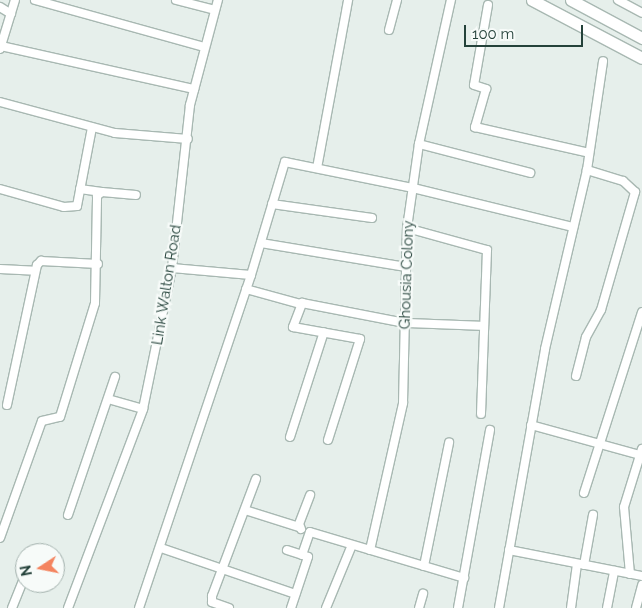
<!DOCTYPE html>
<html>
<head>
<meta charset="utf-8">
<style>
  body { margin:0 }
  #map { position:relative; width:642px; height:608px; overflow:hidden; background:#e6efeb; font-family:Raleway,sans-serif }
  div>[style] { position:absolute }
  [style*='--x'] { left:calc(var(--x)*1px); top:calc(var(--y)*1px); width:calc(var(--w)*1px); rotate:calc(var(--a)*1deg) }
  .roads { filter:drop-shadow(1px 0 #a8b8b2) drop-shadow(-1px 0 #a8b8b2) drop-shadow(0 1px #a8b8b2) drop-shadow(0 -1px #a8b8b2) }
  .street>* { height:8px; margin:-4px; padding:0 4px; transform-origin:4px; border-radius:4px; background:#fff }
  .secondary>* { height:11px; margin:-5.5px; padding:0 5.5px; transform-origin:5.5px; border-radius:5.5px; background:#fff }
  span { translate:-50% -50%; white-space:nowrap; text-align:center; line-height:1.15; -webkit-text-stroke:4.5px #f7fbf9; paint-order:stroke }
  .street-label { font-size:15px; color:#24423a }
  .north { position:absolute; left:15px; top:543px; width:50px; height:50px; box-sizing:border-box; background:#f7fbf9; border:1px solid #a3b1ad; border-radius:50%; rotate:259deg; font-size:14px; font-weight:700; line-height:20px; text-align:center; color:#24423a }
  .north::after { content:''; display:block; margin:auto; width:18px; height:22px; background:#f4845f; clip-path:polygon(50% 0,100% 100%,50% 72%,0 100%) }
  .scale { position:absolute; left:464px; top:25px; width:119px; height:22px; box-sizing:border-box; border:2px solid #24423a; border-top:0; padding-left:6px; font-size:15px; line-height:18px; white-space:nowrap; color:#24423a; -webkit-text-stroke:4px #f7fbf9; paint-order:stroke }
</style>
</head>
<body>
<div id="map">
  <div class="roads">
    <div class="street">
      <i style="--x:35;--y:0;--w:176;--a:15.5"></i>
      <i style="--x:176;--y:0;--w:40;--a:14.4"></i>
      <i style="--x:618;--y:0;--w:27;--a:28"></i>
      <i style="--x:488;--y:5;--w:81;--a:99.9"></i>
      <i style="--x:474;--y:85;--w:13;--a:18"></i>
      <i style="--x:486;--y:89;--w:40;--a:106"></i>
      <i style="--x:475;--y:127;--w:117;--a:12.8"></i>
      <i style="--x:0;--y:7;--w:13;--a:32"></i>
      <i style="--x:389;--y:30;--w:31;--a:-75"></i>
      <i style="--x:1;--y:46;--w:198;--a:12.6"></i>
      <i style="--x:0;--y:49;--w:51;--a:-73"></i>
      <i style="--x:0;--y:102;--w:119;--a:15.1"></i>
      <i style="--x:115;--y:133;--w:73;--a:4.7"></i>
      <i style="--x:419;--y:144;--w:115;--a:14.6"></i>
      <i style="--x:317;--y:168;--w:171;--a:-79.5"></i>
      <i style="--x:0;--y:189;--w:66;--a:15.7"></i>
      <i style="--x:64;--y:207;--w:13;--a:-4"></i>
      <i style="--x:77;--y:206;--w:80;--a:-79.2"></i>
      <i style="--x:80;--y:189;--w:22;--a:8"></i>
      <i style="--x:272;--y:204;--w:101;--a:8"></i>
      <i style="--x:407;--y:228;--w:83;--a:15.4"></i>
      <i style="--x:487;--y:250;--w:164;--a:92.1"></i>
      <i style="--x:261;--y:243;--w:147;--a:9.4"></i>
      <i style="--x:172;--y:268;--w:79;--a:5.1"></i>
      <i style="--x:0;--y:269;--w:35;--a:3"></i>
      <i style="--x:246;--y:289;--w:56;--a:15.5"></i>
      <i style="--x:576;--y:376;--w:40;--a:-75.6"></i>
      <i style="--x:586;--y:337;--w:31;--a:-61"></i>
      <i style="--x:601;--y:310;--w:123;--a:-73.9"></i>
      <i style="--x:635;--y:192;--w:16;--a:-137"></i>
      <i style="--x:623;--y:181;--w:38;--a:-163"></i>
      <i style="--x:108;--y:399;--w:36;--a:16"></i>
      <i style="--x:7;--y:405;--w:143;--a:-77.9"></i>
      <i style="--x:37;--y:265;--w:6;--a:-45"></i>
      <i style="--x:41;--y:261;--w:57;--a:3"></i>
      <i style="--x:531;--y:425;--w:113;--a:15.4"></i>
      <i style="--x:290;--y:437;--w:110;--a:-72.1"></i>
      <i style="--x:328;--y:440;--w:106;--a:-72.4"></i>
      <i style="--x:360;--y:339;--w:68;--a:-169.8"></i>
      <i style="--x:293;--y:327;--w:26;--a:-69"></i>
      <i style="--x:302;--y:303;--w:105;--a:11"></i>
      <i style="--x:405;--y:323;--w:77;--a:2.2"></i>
      <i style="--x:584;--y:493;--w:190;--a:-72.2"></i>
      <i style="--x:245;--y:510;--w:57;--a:17.5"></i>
      <i style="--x:68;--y:515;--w:146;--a:-71.2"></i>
      <i style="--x:301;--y:529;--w:5;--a:-112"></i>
      <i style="--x:299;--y:524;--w:31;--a:-69"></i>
      <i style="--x:0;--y:538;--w:124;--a:-70.3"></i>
      <i style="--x:42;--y:421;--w:18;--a:-13"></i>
      <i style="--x:60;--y:417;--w:119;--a:-72.9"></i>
      <i style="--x:95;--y:303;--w:107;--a:-88.9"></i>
      <i style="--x:97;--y:196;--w:6;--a:-39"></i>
      <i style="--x:102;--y:192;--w:34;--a:5"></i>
      <i style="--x:161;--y:548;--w:142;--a:18.9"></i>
      <i style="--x:287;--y:550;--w:22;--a:18"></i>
      <i style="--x:308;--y:557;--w:54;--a:108.4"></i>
      <i style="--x:370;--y:550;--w:151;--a:-77.3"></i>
      <i style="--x:403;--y:403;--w:175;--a:-88.7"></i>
      <i style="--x:407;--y:228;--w:85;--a:-81.9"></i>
      <i style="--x:419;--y:144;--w:148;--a:-77.5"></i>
      <i style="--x:509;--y:550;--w:136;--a:11.1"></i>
      <i style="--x:302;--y:555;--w:24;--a:-71"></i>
      <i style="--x:310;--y:532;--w:161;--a:16.6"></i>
      <i style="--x:584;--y:565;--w:51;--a:-79.8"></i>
      <i style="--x:424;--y:566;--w:126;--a:-78.5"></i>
      <i style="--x:630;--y:574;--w:67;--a:-95.1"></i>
      <i style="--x:624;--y:507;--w:61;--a:-72.8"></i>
      <i style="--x:12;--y:608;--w:35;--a:-68"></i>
      <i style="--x:68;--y:608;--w:213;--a:-69.3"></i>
      <i style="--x:143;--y:409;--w:144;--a:-78.4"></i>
      <i style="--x:172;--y:268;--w:164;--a:-83.7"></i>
      <i style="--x:190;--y:105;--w:109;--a:-75.1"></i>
      <i style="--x:139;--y:608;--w:351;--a:-71.4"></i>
      <i style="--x:251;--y:275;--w:118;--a:-73.3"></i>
      <i style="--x:285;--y:162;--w:131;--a:11.5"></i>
      <i style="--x:413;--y:188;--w:165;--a:13.7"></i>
      <i style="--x:229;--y:608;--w:18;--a:-161"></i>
      <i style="--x:212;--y:602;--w:6;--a:-90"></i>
      <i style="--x:212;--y:596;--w:125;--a:-69.4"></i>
      <i style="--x:326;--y:608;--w:68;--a:-67.6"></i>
      <i style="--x:419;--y:608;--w:15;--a:-74"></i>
      <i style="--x:458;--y:608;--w:181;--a:-79.8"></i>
      <i style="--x:499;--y:608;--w:263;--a:-79.9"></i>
      <i style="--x:545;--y:349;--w:184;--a:-76.8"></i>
      <i style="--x:587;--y:170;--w:110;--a:-81.6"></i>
      <i style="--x:571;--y:608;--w:44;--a:-82.2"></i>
      <i style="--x:607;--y:608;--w:38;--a:-79"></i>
      <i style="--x:636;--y:608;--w:24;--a:-75"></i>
    </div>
    <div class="secondary">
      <i style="--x:532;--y:0;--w:124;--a:27.8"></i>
      <i style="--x:571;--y:0;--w:81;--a:28.2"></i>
    </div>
  </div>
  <div class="street-label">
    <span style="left:407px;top:275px;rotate:-88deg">Ghousia Colony</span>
    <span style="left:167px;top:285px;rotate:-81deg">Link Walton Road</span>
  </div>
  <div class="north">N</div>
  <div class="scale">100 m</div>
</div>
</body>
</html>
